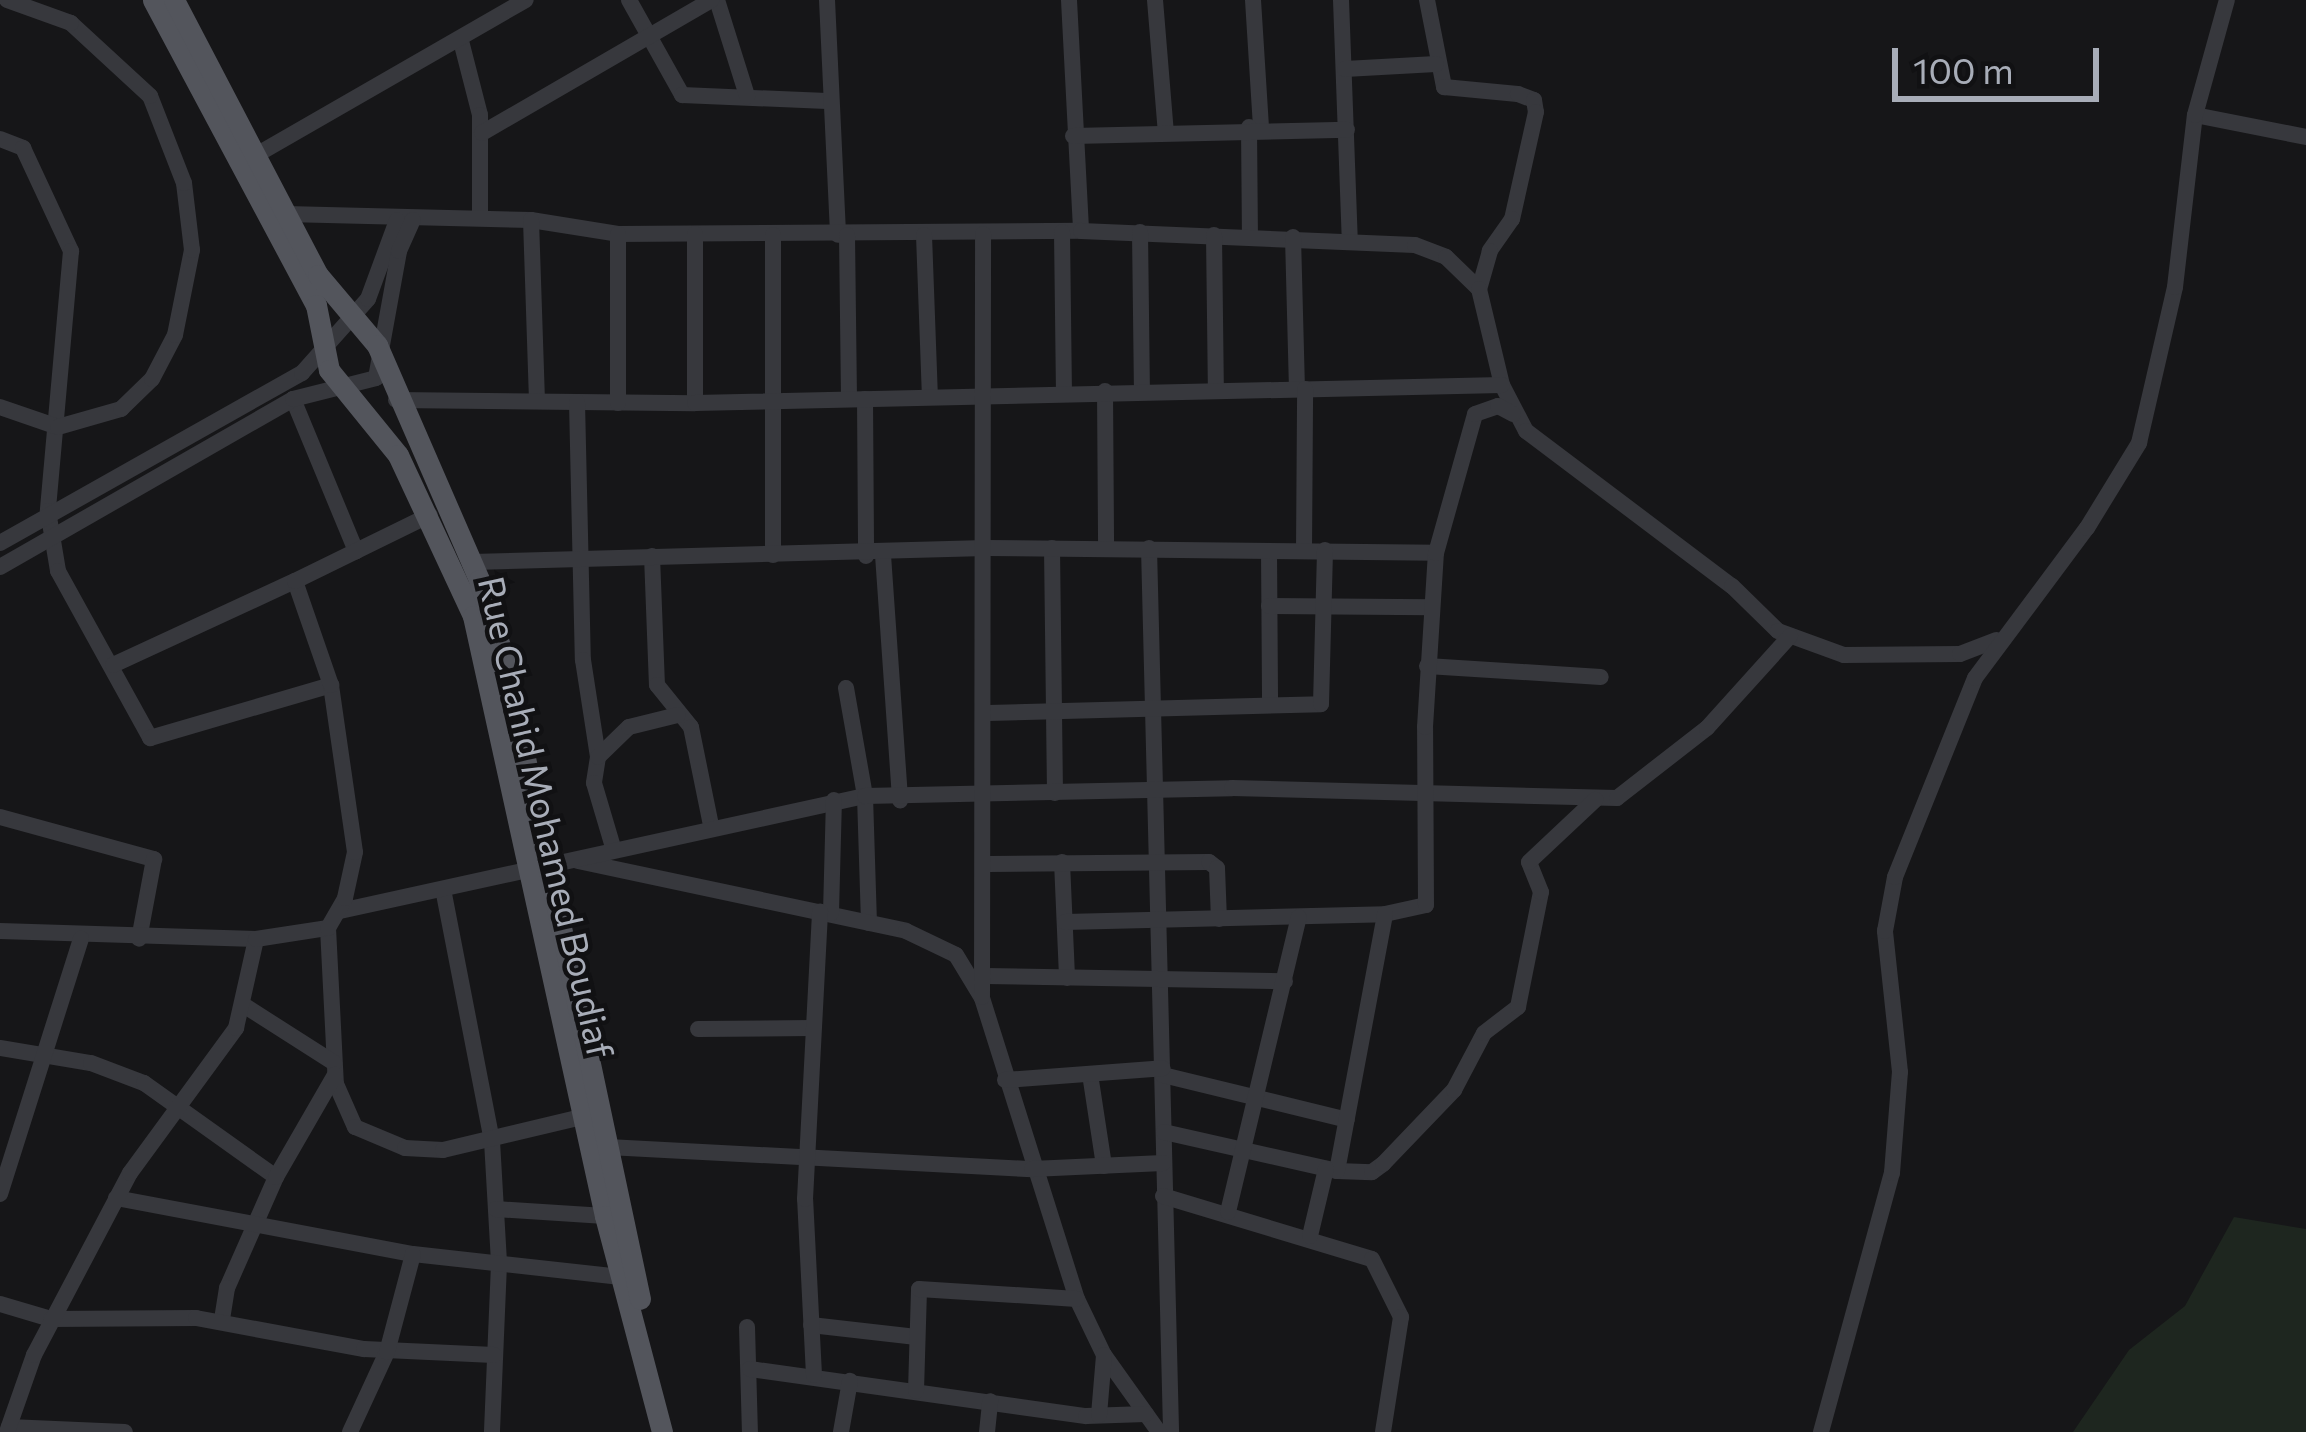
<!DOCTYPE html>
<html>
<head>
<meta charset="utf-8">
<style>
  body { margin:0 }
  #map { position:relative; width:2306px; height:1432px; overflow:hidden; background:#161618; font-family:Commissioner,sans-serif }
  div>[style] { position:absolute }
  [style*='--x'] { left:calc(var(--x)*1px); top:calc(var(--y)*1px); width:calc(var(--w)*1px); rotate:calc(var(--a)*1deg) }
  .green>* { inset:0; background:#1e261f }
  .minor>* { height:16px; margin:-8px; padding:0 8px; transform-origin:8px; border-radius:8px; background:#37383d }
  .major>* { height:21px; margin:-10.5px; padding:0 10.5px; transform-origin:10.5px; border-radius:10.5px; background:#53555c }
  span { translate:-50% -50%; white-space:nowrap; text-align:center; line-height:1.15; -webkit-text-stroke:9px #111113; paint-order:stroke }
  .street-label { font-size:36px; color:#a8adb8 }
  .scale { position:absolute; left:1892px; top:48px; width:207px; height:54px; box-sizing:border-box; border:6px solid #a8adb8; border-top:0; padding-left:15px; font-size:36px; line-height:42px; white-space:nowrap; color:#a8adb8; -webkit-text-stroke:9px #111113; paint-order:stroke }
</style>
</head>
<body>
<div id="map">
  <div class="green">
    <i style="clip-path:polygon(2234px 1217px,2306px 1229px,2306px 1432px,2073px 1432px,2129px 1350px,2185px 1306px)"></i>
  </div>
  <div class="minor">
    <i style="--x:629;--y:0;--w:109;--a:60.8"></i>
    <i style="--x:682;--y:95;--w:145;--a:2.4"></i>
    <i style="--x:717;--y:0;--w:101;--a:72.6"></i>
    <i style="--x:827;--y:0;--w:235;--a:87.3"></i>
    <i style="--x:1069;--y:0;--w:231;--a:87"></i>
    <i style="--x:1155;--y:0;--w:133;--a:85.3"></i>
    <i style="--x:1253;--y:0;--w:127;--a:86.4"></i>
    <i style="--x:1341;--y:0;--w:240;--a:87.9"></i>
    <i style="--x:1427;--y:0;--w:89;--a:78.9"></i>
    <i style="--x:1444;--y:87;--w:74;--a:5.4"></i>
    <i style="--x:1518;--y:94;--w:17;--a:21"></i>
    <i style="--x:1534;--y:100;--w:12;--a:81"></i>
    <i style="--x:1536;--y:112;--w:110;--a:102.6"></i>
    <i style="--x:1512;--y:219;--w:39;--a:125"></i>
    <i style="--x:1490;--y:251;--w:40;--a:106"></i>
    <i style="--x:461;--y:41;--w:76;--a:75.6"></i>
    <i style="--x:480;--y:115;--w:102;--a:90"></i>
    <i style="--x:1345;--y:69;--w:91;--a:-3.1"></i>
    <i style="--x:2195;--y:115;--w:113;--a:11.2"></i>
    <i style="--x:1249;--y:127;--w:109;--a:89.5"></i>
    <i style="--x:482;--y:133;--w:265;--a:-30.1"></i>
    <i style="--x:1073;--y:136;--w:274;--a:-1.3"></i>
    <i style="--x:0;--y:139;--w:25;--a:21"></i>
    <i style="--x:23;--y:148;--w:114;--a:65"></i>
    <i style="--x:71;--y:251;--w:261;--a:95.1"></i>
    <i style="--x:48;--y:511;--w:61;--a:80.5"></i>
    <i style="--x:58;--y:571;--w:191;--a:61.1"></i>
    <i style="--x:150;--y:738;--w:189;--a:-16.3"></i>
    <i style="--x:256;--y:155;--w:311;--a:-29.9"></i>
    <i style="--x:286;--y:214;--w:245;--a:1.4"></i>
    <i style="--x:531;--y:220;--w:88;--a:9.1"></i>
    <i style="--x:618;--y:234;--w:463;--a:-0.4"></i>
    <i style="--x:1081;--y:231;--w:334;--a:2.4"></i>
    <i style="--x:1415;--y:245;--w:33;--a:21"></i>
    <i style="--x:1446;--y:257;--w:46;--a:44.1"></i>
    <i style="--x:1479;--y:289;--w:99;--a:76.5"></i>
    <i style="--x:1502;--y:385;--w:52;--a:62.4"></i>
    <i style="--x:1526;--y:431;--w:258;--a:37"></i>
    <i style="--x:1732;--y:586;--w:64;--a:44.4"></i>
    <i style="--x:1778;--y:631;--w:70;--a:20"></i>
    <i style="--x:1844;--y:655;--w:116;--a:-0.5"></i>
    <i style="--x:1960;--y:654;--w:39;--a:-21"></i>
    <i style="--x:531;--y:220;--w:179;--a:88.1"></i>
    <i style="--x:1062;--y:232;--w:160;--a:89.3"></i>
    <i style="--x:1140;--y:232;--w:160;--a:89.3"></i>
    <i style="--x:695;--y:234;--w:169;--a:90"></i>
    <i style="--x:773;--y:235;--w:320;--a:90"></i>
    <i style="--x:847;--y:235;--w:164;--a:89.3"></i>
    <i style="--x:924;--y:235;--w:162;--a:87.9"></i>
    <i style="--x:1214;--y:235;--w:154;--a:89.3"></i>
    <i style="--x:1293;--y:237;--w:151;--a:88.5"></i>
    <i style="--x:1105;--y:391;--w:157;--a:89.6"></i>
    <i style="--x:293;--y:399;--w:165;--a:67.5"></i>
    <i style="--x:865;--y:399;--w:157;--a:89.6"></i>
    <i style="--x:396;--y:400;--w:299;--a:0.6"></i>
    <i style="--x:695;--y:403;--w:807;--a:-1.28"></i>
    <i style="--x:577;--y:402;--w:258;--a:88.7"></i>
    <i style="--x:583;--y:660;--w:98;--a:81.2"></i>
    <i style="--x:598;--y:757;--w:26;--a:99"></i>
    <i style="--x:594;--y:783;--w:67;--a:73.5"></i>
    <i style="--x:618;--y:403;--w:169;--a:-90"></i>
    <i style="--x:0;--y:407;--w:61;--a:19"></i>
    <i style="--x:58;--y:427;--w:66;--a:-15.9"></i>
    <i style="--x:121;--y:409;--w:43;--a:-44.1"></i>
    <i style="--x:152;--y:379;--w:50;--a:-62.4"></i>
    <i style="--x:175;--y:335;--w:87;--a:-78.7"></i>
    <i style="--x:192;--y:250;--w:67;--a:-96.8"></i>
    <i style="--x:184;--y:183;--w:93;--a:-111.3"></i>
    <i style="--x:150;--y:96;--w:108;--a:-137.3"></i>
    <i style="--x:71;--y:23;--w:68;--a:-160.2"></i>
    <i style="--x:0;--y:543;--w:347;--a:-29.4"></i>
    <i style="--x:302;--y:373;--w:99;--a:-48.3"></i>
    <i style="--x:368;--y:299;--w:84;--a:-69.8"></i>
    <i style="--x:1052;--y:548;--w:245;--a:89.3"></i>
    <i style="--x:1149;--y:548;--w:884;--a:88.57"></i>
    <i style="--x:1304;--y:550;--w:161;--a:-89.6"></i>
    <i style="--x:1269;--y:551;--w:154;--a:89.6"></i>
    <i style="--x:883;--y:555;--w:246;--a:86"></i>
    <i style="--x:652;--y:556;--w:129;--a:87.8"></i>
    <i style="--x:657;--y:685;--w:54;--a:51"></i>
    <i style="--x:691;--y:727;--w:100;--a:78.5"></i>
    <i style="--x:472;--y:562;--w:514;--a:-1.56"></i>
    <i style="--x:986;--y:548;--w:450;--a:0.6"></i>
    <i style="--x:0;--y:567;--w:338;--a:-29.8"></i>
    <i style="--x:293;--y:399;--w:86;--a:-14.2"></i>
    <i style="--x:376;--y:378;--w:129;--a:-79.7"></i>
    <i style="--x:399;--y:251;--w:34;--a:-66"></i>
    <i style="--x:1269;--y:606;--w:162;--a:0.4"></i>
    <i style="--x:113;--y:665;--w:200;--a:-24.8"></i>
    <i style="--x:1427;--y:666;--w:174;--a:3.6"></i>
    <i style="--x:846;--y:688;--w:110;--a:80"></i>
    <i style="--x:865;--y:796;--w:127;--a:88.2"></i>
    <i style="--x:988;--y:713;--w:333;--a:-1.5"></i>
    <i style="--x:1321;--y:704;--w:154;--a:-88.5"></i>
    <i style="--x:598;--y:757;--w:43;--a:-44.1"></i>
    <i style="--x:629;--y:727;--w:50;--a:-13.8"></i>
    <i style="--x:0;--y:817;--w:160;--a:15.3"></i>
    <i style="--x:154;--y:859;--w:81;--a:100.6"></i>
    <i style="--x:578;--y:861;--w:335;--a:12"></i>
    <i style="--x:906;--y:931;--w:55;--a:25.6"></i>
    <i style="--x:956;--y:955;--w:50;--a:58.8"></i>
    <i style="--x:982;--y:998;--w:316;--a:72.5"></i>
    <i style="--x:1077;--y:1299;--w:62;--a:64.3"></i>
    <i style="--x:1104;--y:1355;--w:95;--a:54.5"></i>
    <i style="--x:1062;--y:862;--w:116;--a:87.5"></i>
    <i style="--x:988;--y:864;--w:221;--a:-0.5"></i>
    <i style="--x:1209;--y:862;--w:10;--a:37"></i>
    <i style="--x:1217;--y:868;--w:51;--a:87.8"></i>
    <i style="--x:444;--y:894;--w:252;--a:79"></i>
    <i style="--x:492;--y:1141;--w:123;--a:86.7"></i>
    <i style="--x:499;--y:1264;--w:168;--a:92.4"></i>
    <i style="--x:340;--y:911;--w:537;--a:-12.36"></i>
    <i style="--x:865;--y:796;--w:367;--a:-1.2"></i>
    <i style="--x:1232;--y:788;--w:385;--a:1.5"></i>
    <i style="--x:1617;--y:798;--w:114;--a:-37.9"></i>
    <i style="--x:1707;--y:728;--w:124;--a:-47.9"></i>
    <i style="--x:831;--y:913;--w:113;--a:-88.5"></i>
    <i style="--x:1065;--y:922;--w:320;--a:-1.4"></i>
    <i style="--x:1385;--y:914;--w:42;--a:-12.4"></i>
    <i style="--x:1426;--y:905;--w:178;--a:-90.3"></i>
    <i style="--x:1425;--y:727;--w:174;--a:-86.4"></i>
    <i style="--x:1436;--y:553;--w:144;--a:-74.3"></i>
    <i style="--x:1475;--y:414;--w:24;--a:-19"></i>
    <i style="--x:1498;--y:406;--w:17;--a:28"></i>
    <i style="--x:328;--y:928;--w:156;--a:87.1"></i>
    <i style="--x:336;--y:1084;--w:47;--a:66.2"></i>
    <i style="--x:355;--y:1127;--w:54;--a:22.8"></i>
    <i style="--x:405;--y:1148;--w:38;--a:3"></i>
    <i style="--x:443;--y:1150;--w:143;--a:-13.4"></i>
    <i style="--x:0;--y:931;--w:256;--a:1.8"></i>
    <i style="--x:985;--y:976;--w:300;--a:1"></i>
    <i style="--x:982;--y:997;--w:763;--a:-89.92"></i>
    <i style="--x:245;--y:1006;--w:106;--a:32.6"></i>
    <i style="--x:698;--y:1029;--w:114;--a:-0.5"></i>
    <i style="--x:0;--y:1048;--w:92;--a:9.4"></i>
    <i style="--x:91;--y:1063;--w:57;--a:20.7"></i>
    <i style="--x:144;--y:1083;--w:162;--a:35.5"></i>
    <i style="--x:276;--y:1177;--w:121;--a:113.8"></i>
    <i style="--x:227;--y:1288;--w:33;--a:99"></i>
    <i style="--x:1090;--y:1074;--w:93;--a:81.3"></i>
    <i style="--x:1163;--y:1075;--w:189;--a:13.7"></i>
    <i style="--x:1005;--y:1080;--w:158;--a:-4.3"></i>
    <i style="--x:1164;--y:1132;--w:177;--a:12.7"></i>
    <i style="--x:1337;--y:1171;--w:35;--a:2"></i>
    <i style="--x:1372;--y:1172;--w:14;--a:-36"></i>
    <i style="--x:1383;--y:1164;--w:103;--a:-46.2"></i>
    <i style="--x:1454;--y:1090;--w:64;--a:-62.2"></i>
    <i style="--x:1484;--y:1033;--w:43;--a:-37.4"></i>
    <i style="--x:1518;--y:1007;--w:117;--a:-78.7"></i>
    <i style="--x:1541;--y:892;--w:32;--a:-112"></i>
    <i style="--x:1529;--y:862;--w:91;--a:-43.2"></i>
    <i style="--x:608;--y:1147;--w:425;--a:3"></i>
    <i style="--x:1032;--y:1169;--w:131;--a:-2.6"></i>
    <i style="--x:1337;--y:1171;--w:261;--a:-79.4"></i>
    <i style="--x:276;--y:1177;--w:118;--a:-60"></i>
    <i style="--x:0;--y:1194;--w:268;--a:-72.4"></i>
    <i style="--x:1163;--y:1196;--w:218;--a:16.8"></i>
    <i style="--x:1372;--y:1259;--w:65;--a:63.4"></i>
    <i style="--x:1401;--y:1317;--w:116;--a:98.9"></i>
    <i style="--x:116;--y:1198;--w:302;--a:10.7"></i>
    <i style="--x:413;--y:1254;--w:209;--a:6.3"></i>
    <i style="--x:496;--y:1209;--w:109;--a:3.7"></i>
    <i style="--x:1228;--y:1212;--w:303;--a:-76.5"></i>
    <i style="--x:1310;--y:1236;--w:69;--a:-76.6"></i>
    <i style="--x:0;--y:1304;--w:53;--a:16.4"></i>
    <i style="--x:51;--y:1319;--w:145;--a:-0.4"></i>
    <i style="--x:196;--y:1318;--w:171;--a:10.5"></i>
    <i style="--x:364;--y:1349;--w:130;--a:2.6"></i>
    <i style="--x:811;--y:1325;--w:106;--a:6.5"></i>
    <i style="--x:747;--y:1327;--w:105;--a:88.4"></i>
    <i style="--x:750;--y:1369;--w:339;--a:8"></i>
    <i style="--x:1086;--y:1416;--w:60;--a:-1.9"></i>
    <i style="--x:814;--y:1375;--w:176;--a:-92.9"></i>
    <i style="--x:805;--y:1199;--w:288;--a:-87"></i>
    <i style="--x:916;--y:1391;--w:102;--a:-88.3"></i>
    <i style="--x:919;--y:1289;--w:158;--a:3.6"></i>
    <i style="--x:1099;--y:1415;--w:60;--a:-85.2"></i>
    <i style="--x:9;--y:1427;--w:116;--a:2.5"></i>
    <i style="--x:7;--y:1432;--w:82;--a:-70.7"></i>
    <i style="--x:34;--y:1355;--w:206;--a:-62.2"></i>
    <i style="--x:130;--y:1173;--w:180;--a:-53.8"></i>
    <i style="--x:236;--y:1028;--w:91;--a:-77.3"></i>
    <i style="--x:256;--y:939;--w:73;--a:-8.7"></i>
    <i style="--x:328;--y:928;--w:34;--a:-60"></i>
    <i style="--x:345;--y:898;--w:47;--a:-77.7"></i>
    <i style="--x:355;--y:852;--w:169;--a:-98.2"></i>
    <i style="--x:331;--y:685;--w:110;--a:-109.1"></i>
    <i style="--x:295;--y:581;--w:150;--a:-26.1"></i>
    <i style="--x:350;--y:1432;--w:88;--a:-65.2"></i>
    <i style="--x:387;--y:1352;--w:101;--a:-75.1"></i>
    <i style="--x:841;--y:1432;--w:52;--a:-80"></i>
    <i style="--x:987;--y:1432;--w:31;--a:-84"></i>
    <i style="--x:1821;--y:1432;--w:269;--a:-74.7"></i>
    <i style="--x:1892;--y:1173;--w:101;--a:-85.5"></i>
    <i style="--x:1900;--y:1072;--w:142;--a:-96.1"></i>
    <i style="--x:1885;--y:931;--w:55;--a:-79.5"></i>
    <i style="--x:1895;--y:877;--w:214;--a:-68.1"></i>
    <i style="--x:1975;--y:678;--w:187;--a:-53.3"></i>
    <i style="--x:2087;--y:528;--w:100;--a:-58.5"></i>
    <i style="--x:2139;--y:443;--w:160;--a:-77"></i>
    <i style="--x:2175;--y:287;--w:173;--a:-83.4"></i>
    <i style="--x:2195;--y:115;--w:119;--a:-74.5"></i>
  </div>
  <div class="major">
    <i style="--x:153;--y:0;--w:346;--a:61.9"></i>
    <i style="--x:316;--y:305;--w:66;--a:78.7"></i>
    <i style="--x:329;--y:370;--w:109;--a:50.9"></i>
    <i style="--x:398;--y:455;--w:178;--a:65"></i>
    <i style="--x:473;--y:616;--w:614;--a:77.59"></i>
    <i style="--x:605;--y:1216;--w:223;--a:75.2"></i>
    <i style="--x:174;--y:0;--w:310;--a:62.4"></i>
    <i style="--x:318;--y:275;--w:92;--a:49.9"></i>
    <i style="--x:377;--y:345;--w:256;--a:66.5"></i>
    <i style="--x:479;--y:580;--w:83;--a:72.4"></i>
    <i style="--x:504;--y:659;--w:654;--a:78"></i>
  </div>
  <div class="street-label">
    <span style="left:547px;top:817px;rotate:77deg">Rue Chahid Mohamed Boudiaf</span>
  </div>
  <div class="scale">100 m</div>
</div>
</body>
</html>
